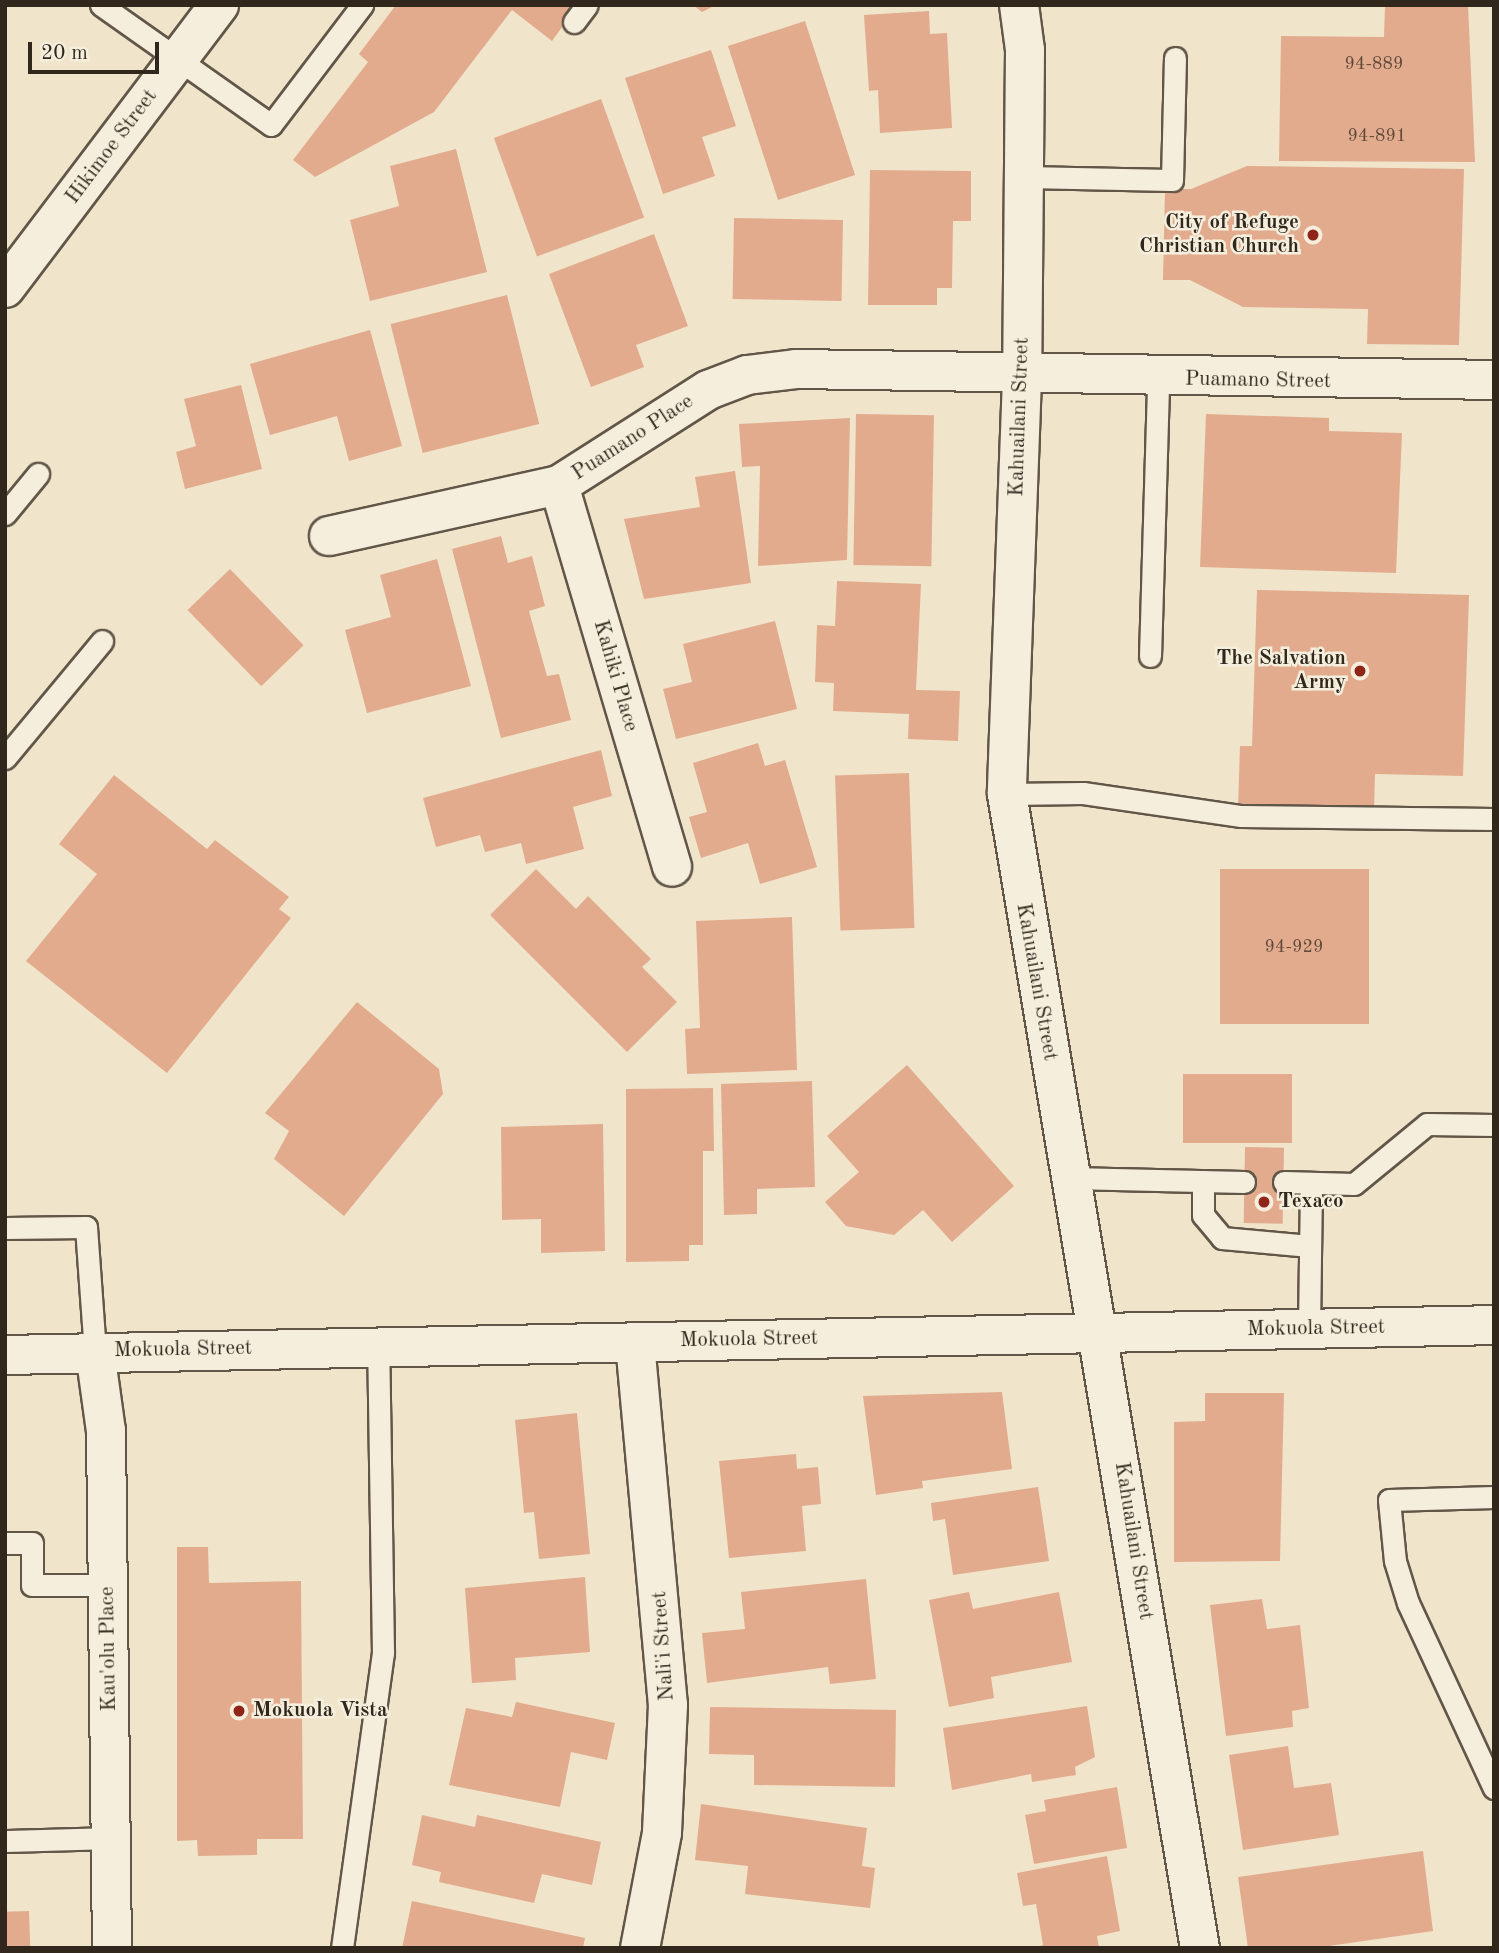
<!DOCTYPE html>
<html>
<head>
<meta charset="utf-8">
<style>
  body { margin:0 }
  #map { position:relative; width:1499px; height:1953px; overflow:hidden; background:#f0e5cb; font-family:"Old Standard TT",serif }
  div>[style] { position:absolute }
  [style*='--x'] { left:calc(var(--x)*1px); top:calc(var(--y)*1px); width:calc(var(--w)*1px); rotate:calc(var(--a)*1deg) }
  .building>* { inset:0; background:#e2ab8d; transform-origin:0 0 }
  .roads { filter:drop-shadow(2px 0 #625648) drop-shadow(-2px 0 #625648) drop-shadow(0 2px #625648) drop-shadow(0 -2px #625648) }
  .service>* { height:21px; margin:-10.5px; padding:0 10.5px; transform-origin:10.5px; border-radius:10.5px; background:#f5eedd }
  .minor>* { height:38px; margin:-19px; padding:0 19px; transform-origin:19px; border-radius:19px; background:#f5eedd }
  .tertiary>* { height:38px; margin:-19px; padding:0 19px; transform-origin:19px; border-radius:19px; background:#f5eedd }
  .dots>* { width:19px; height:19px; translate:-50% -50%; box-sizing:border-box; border:4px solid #f5eedd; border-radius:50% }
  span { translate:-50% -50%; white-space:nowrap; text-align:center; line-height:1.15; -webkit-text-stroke:5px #f5eedd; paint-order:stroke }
  .number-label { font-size:18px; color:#5e4838 }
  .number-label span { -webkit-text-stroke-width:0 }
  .street-label { font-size:21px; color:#32271c }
  .poi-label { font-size:21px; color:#32271c; font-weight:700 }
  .right { translate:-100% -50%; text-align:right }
  .left { translate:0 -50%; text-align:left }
  .frame { position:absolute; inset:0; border:7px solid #32271c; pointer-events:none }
  .scale { position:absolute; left:28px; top:42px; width:131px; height:32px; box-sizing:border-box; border:4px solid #32271c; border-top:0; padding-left:9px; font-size:21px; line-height:24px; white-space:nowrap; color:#32271c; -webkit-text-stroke:5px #f5eedd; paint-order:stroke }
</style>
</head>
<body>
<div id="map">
  <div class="building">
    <i style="clip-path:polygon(396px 5px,578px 5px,552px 41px,512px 10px,434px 112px,315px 177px,293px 160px,368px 62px,359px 54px)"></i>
    <i style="clip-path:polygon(693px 5px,716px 5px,702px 12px)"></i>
    <i style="clip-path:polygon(1385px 5px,1468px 5px,1475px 162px,1279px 161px,1281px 36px,1384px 37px)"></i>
    <i style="clip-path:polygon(929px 11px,930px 34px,947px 33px,952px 128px,880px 133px,878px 90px,869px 91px,864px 15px)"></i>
    <i style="left:805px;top:21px;width:162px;height:81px;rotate:72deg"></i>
    <i style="clip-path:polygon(711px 50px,736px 126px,702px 137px,715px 176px,663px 194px,625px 78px)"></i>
    <i style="left:601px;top:99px;width:126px;height:114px;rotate:70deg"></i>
    <i style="clip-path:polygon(456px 149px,487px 272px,370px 301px,350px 220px,399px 206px,390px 166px)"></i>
    <i style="clip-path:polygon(1247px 166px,1464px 169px,1459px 345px,1367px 344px,1368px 309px,1243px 307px,1190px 280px,1163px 280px,1165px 189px,1191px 189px)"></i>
    <i style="clip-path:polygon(870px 170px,971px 171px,971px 221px,953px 221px,952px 288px,937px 288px,937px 305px,868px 305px)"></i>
    <i style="left:734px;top:218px;width:109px;height:81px;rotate:1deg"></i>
    <i style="clip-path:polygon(654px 234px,688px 326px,636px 345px,644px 367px,591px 387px,549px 274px)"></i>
    <i style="left:507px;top:295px;width:133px;height:120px;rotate:76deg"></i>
    <i style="clip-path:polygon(370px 330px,402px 446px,349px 461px,337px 416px,270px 435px,250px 364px)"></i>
    <i style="clip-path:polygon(241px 385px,262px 469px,185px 489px,176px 452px,196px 446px,184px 399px)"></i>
    <i style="left:856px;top:414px;width:78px;height:151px;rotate:1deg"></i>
    <i style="clip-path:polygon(1206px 414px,1329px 418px,1329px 431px,1402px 433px,1396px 573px,1200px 567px)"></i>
    <i style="clip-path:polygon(850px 418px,847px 560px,758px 566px,760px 466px,742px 467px,739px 424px)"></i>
    <i style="clip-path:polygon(735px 471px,751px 583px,644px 599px,624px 519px,700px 507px,695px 477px)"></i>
    <i style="clip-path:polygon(501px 536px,508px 563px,532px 556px,545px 606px,529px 611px,547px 676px,559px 674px,571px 720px,501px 738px,452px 549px)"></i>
    <i style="clip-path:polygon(437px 559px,471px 686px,367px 713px,345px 630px,391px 617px,380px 575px)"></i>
    <i style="left:230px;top:569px;width:106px;height:59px;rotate:46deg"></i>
    <i style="clip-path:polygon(837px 581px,921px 584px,916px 690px,960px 691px,958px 741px,908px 739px,909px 714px,833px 711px,834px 683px,815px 682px,817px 625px,835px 626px)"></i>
    <i style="clip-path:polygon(1257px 590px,1469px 595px,1463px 776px,1375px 774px,1374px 811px,1238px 808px,1240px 746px,1252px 746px)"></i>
    <i style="clip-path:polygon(775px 621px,797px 709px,676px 739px,663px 689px,692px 682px,683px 644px)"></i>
    <i style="clip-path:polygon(758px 743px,765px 766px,785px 760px,817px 867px,760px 884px,748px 843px,701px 858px,689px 817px,707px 812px,693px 763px)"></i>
    <i style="clip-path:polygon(601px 750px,612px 796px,573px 807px,584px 849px,526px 864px,521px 843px,485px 852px,480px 835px,436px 847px,423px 798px)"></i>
    <i style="left:909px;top:773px;width:155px;height:74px;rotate:88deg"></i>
    <i style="clip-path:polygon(114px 775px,207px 849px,215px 840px,289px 897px,279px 909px,291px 918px,167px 1073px,26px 961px,97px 874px,59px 844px)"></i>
    <i style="clip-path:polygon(536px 869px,576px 909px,588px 896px,651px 959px,642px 967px,677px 1002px,627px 1052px,490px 915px)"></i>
    <i style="left:1220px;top:869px;width:149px;height:155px"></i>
    <i style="clip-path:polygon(792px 917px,797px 1070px,687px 1074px,685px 1029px,700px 1028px,696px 921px)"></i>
    <i style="clip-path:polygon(357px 1002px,439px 1069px,443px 1094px,344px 1216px,274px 1159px,289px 1131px,265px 1113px)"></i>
    <i style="clip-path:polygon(907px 1065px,1014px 1186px,952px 1242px,923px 1210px,894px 1235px,846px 1226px,825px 1202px,859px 1172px,827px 1136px)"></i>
    <i style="left:1183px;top:1074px;width:109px;height:69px"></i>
    <i style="clip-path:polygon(812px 1081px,815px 1187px,757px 1189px,757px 1214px,724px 1215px,721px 1084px)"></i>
    <i style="clip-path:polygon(713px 1088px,714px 1151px,703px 1151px,703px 1245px,689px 1245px,689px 1261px,626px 1262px,626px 1089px)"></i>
    <i style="clip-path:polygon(603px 1124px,605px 1251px,541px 1253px,541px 1219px,502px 1220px,501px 1127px)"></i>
    <i style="left:1245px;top:1147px;width:39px;height:76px;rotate:1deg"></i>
    <i style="clip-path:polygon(1002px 1392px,1012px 1469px,922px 1481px,923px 1488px,876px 1495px,863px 1396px)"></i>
    <i style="clip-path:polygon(1205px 1393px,1284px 1393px,1280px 1561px,1174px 1562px,1174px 1422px,1205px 1421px)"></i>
    <i style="clip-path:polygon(577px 1413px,590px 1554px,539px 1559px,534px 1512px,524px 1513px,515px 1420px)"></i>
    <i style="clip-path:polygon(796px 1454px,797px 1469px,818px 1467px,821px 1504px,802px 1506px,806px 1551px,729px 1558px,719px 1461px)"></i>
    <i style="clip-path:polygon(1038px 1487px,1049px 1561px,953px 1575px,945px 1519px,933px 1521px,931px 1503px)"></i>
    <i style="clip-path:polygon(177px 1547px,208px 1547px,209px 1583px,301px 1581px,303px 1839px,257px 1839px,257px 1855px,198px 1856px,197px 1840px,177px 1841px)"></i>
    <i style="clip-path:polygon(585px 1577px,590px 1652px,515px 1658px,516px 1680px,472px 1683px,465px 1588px)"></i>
    <i style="clip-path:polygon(866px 1579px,876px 1679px,830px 1684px,828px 1667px,707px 1683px,702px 1633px,745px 1629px,741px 1592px)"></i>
    <i style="clip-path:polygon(969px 1592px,973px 1609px,1059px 1592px,1072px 1662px,991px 1677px,994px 1698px,949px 1707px,929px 1600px)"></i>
    <i style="clip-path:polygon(1262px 1599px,1267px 1629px,1300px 1625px,1309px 1708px,1292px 1711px,1293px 1727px,1226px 1736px,1210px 1605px)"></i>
    <i style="clip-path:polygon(516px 1702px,615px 1723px,607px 1760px,571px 1752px,560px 1807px,449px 1785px,466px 1708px,512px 1717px)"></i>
    <i style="clip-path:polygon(1087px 1706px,1095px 1757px,1075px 1767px,1076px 1775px,1032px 1782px,1031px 1774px,952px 1790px,943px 1728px)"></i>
    <i style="clip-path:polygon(710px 1707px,896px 1710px,895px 1787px,754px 1785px,754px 1755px,709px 1754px)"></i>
    <i style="clip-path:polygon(1288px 1746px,1294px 1788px,1331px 1783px,1339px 1835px,1243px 1850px,1229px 1755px)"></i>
    <i style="clip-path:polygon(1117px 1787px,1127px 1848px,1034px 1864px,1025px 1815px,1046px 1811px,1044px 1800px)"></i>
    <i style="clip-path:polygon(701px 1804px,867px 1828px,862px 1866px,875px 1868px,870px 1908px,745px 1894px,748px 1866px,695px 1860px)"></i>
    <i style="clip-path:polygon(422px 1815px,475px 1827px,477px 1815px,601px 1842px,592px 1885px,542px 1874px,534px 1903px,439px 1882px,441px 1872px,412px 1865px)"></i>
    <i style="clip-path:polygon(1423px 1851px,1433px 1931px,1315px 1948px,1248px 1948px,1238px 1877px)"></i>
    <i style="clip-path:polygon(1107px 1856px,1120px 1931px,1097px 1936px,1099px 1948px,1034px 1948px,1043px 1945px,1036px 1904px,1023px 1906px,1017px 1873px)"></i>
    <i style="clip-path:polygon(412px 1901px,585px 1938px,583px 1948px,402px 1948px)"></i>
    <i style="left:29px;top:1911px;width:37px;height:24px;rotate:88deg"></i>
  </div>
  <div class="roads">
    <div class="service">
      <i style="--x:101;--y:5;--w:208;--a:35.2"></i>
      <i style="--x:271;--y:125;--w:151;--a:-52.8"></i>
      <i style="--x:574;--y:22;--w:21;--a:-53"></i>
      <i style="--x:1024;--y:177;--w:148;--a:1.2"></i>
      <i style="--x:1172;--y:180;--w:122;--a:-88.6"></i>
      <i style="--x:5;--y:514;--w:52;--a:-50.5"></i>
      <i style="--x:1150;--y:656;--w:277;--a:-88.3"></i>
      <i style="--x:5;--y:758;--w:152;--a:-50.3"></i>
      <i style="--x:1007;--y:794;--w:76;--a:-0.8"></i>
      <i style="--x:1083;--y:793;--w:160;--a:8.3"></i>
      <i style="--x:1241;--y:816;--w:253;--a:0.7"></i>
      <i style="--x:1070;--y:1178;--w:174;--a:1.3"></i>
      <i style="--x:1203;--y:1181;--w:34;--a:90"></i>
      <i style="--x:1203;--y:1215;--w:30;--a:50"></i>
      <i style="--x:1222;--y:1238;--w:88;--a:5.2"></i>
      <i style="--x:1284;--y:1182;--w:70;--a:1.6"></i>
      <i style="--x:1354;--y:1184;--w:94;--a:-39.4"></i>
      <i style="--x:1427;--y:1124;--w:67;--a:0.9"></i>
      <i style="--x:5;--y:1228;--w:81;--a:-0.7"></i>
      <i style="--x:86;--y:1227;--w:125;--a:85.9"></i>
      <i style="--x:1309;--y:1329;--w:146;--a:-89.2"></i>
      <i style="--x:1494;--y:1497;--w:105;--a:178.4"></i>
      <i style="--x:1389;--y:1500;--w:61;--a:84.4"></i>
      <i style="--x:1395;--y:1561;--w:44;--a:72.8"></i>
      <i style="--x:1408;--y:1603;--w:204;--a:65.1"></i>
      <i style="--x:5;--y:1543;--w:27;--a:0"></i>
      <i style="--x:32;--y:1543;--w:42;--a:90"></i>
      <i style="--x:32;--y:1585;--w:76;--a:0"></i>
      <i style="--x:5;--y:1841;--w:106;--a:-1.6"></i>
      <i style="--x:342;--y:1948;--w:298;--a:-82.1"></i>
      <i style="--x:383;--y:1653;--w:306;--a:-90.9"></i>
    </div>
    <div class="minor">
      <i style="--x:1019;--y:5;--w:45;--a:82.4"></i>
      <i style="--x:1025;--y:50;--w:328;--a:90.5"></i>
      <i style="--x:1022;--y:378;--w:416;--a:92.1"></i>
      <i style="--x:1007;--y:794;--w:1170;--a:80.51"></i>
      <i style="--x:5;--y:288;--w:355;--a:-52.9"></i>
      <i style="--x:559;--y:485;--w:398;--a:73.5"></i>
      <i style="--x:329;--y:536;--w:236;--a:-12.5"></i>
      <i style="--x:559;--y:485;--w:177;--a:-32.5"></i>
      <i style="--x:708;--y:390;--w:42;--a:-21"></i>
      <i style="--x:747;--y:375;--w:49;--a:-7"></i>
      <i style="--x:796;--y:369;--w:698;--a:0.9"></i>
      <i style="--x:635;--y:1343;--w:364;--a:84.8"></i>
      <i style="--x:668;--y:1705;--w:128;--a:92.7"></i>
      <i style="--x:662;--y:1833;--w:117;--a:100.8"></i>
      <i style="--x:95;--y:1352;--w:80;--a:82.1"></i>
      <i style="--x:106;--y:1431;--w:517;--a:89.34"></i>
    </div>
    <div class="tertiary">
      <i style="--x:5;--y:1355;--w:1489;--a:-1.15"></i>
    </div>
  </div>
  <div class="dots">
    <i style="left:1313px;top:235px;background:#8f2418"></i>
    <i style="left:1360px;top:671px;background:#8f2418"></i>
    <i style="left:1264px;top:1202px;background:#8f2418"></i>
    <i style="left:239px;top:1711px;background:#8f2418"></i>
  </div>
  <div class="number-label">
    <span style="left:1374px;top:64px">94-889</span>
    <span style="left:1377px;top:136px">94-891</span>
    <span style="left:1294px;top:947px">94-929</span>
  </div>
  <div class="street-label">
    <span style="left:112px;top:147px;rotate:-53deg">Hikimoe Street</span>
    <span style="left:1258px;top:381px;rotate:1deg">Puamano Street</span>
    <span style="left:1020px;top:417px;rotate:-88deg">Kahuailani Street</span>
    <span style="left:633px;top:438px;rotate:-33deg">Puamano Place</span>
    <span style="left:615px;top:676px;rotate:74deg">Kahiki Place</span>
    <span style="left:1036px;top:982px;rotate:80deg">Kahuailani Street</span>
    <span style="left:1316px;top:1329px;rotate:-1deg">Mokuola Street</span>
    <span style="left:749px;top:1340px;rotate:-1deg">Mokuola Street</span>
    <span style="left:183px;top:1350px;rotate:-1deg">Mokuola Street</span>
    <span style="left:1133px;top:1541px;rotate:81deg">Kahuailani Street</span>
    <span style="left:664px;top:1646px;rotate:-94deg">Nali'i Street</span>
    <span style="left:109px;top:1649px;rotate:-91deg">Kau'olu Place</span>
  </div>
  <div class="poi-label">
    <span class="right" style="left:1299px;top:235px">City of Refuge<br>Christian Church</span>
    <span class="right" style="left:1346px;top:671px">The Salvation<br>Army</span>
    <span class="left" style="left:1278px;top:1202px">Texaco</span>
    <span class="left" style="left:253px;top:1711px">Mokuola Vista</span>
  </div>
  <div class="frame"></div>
  <div class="scale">20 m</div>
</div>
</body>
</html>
